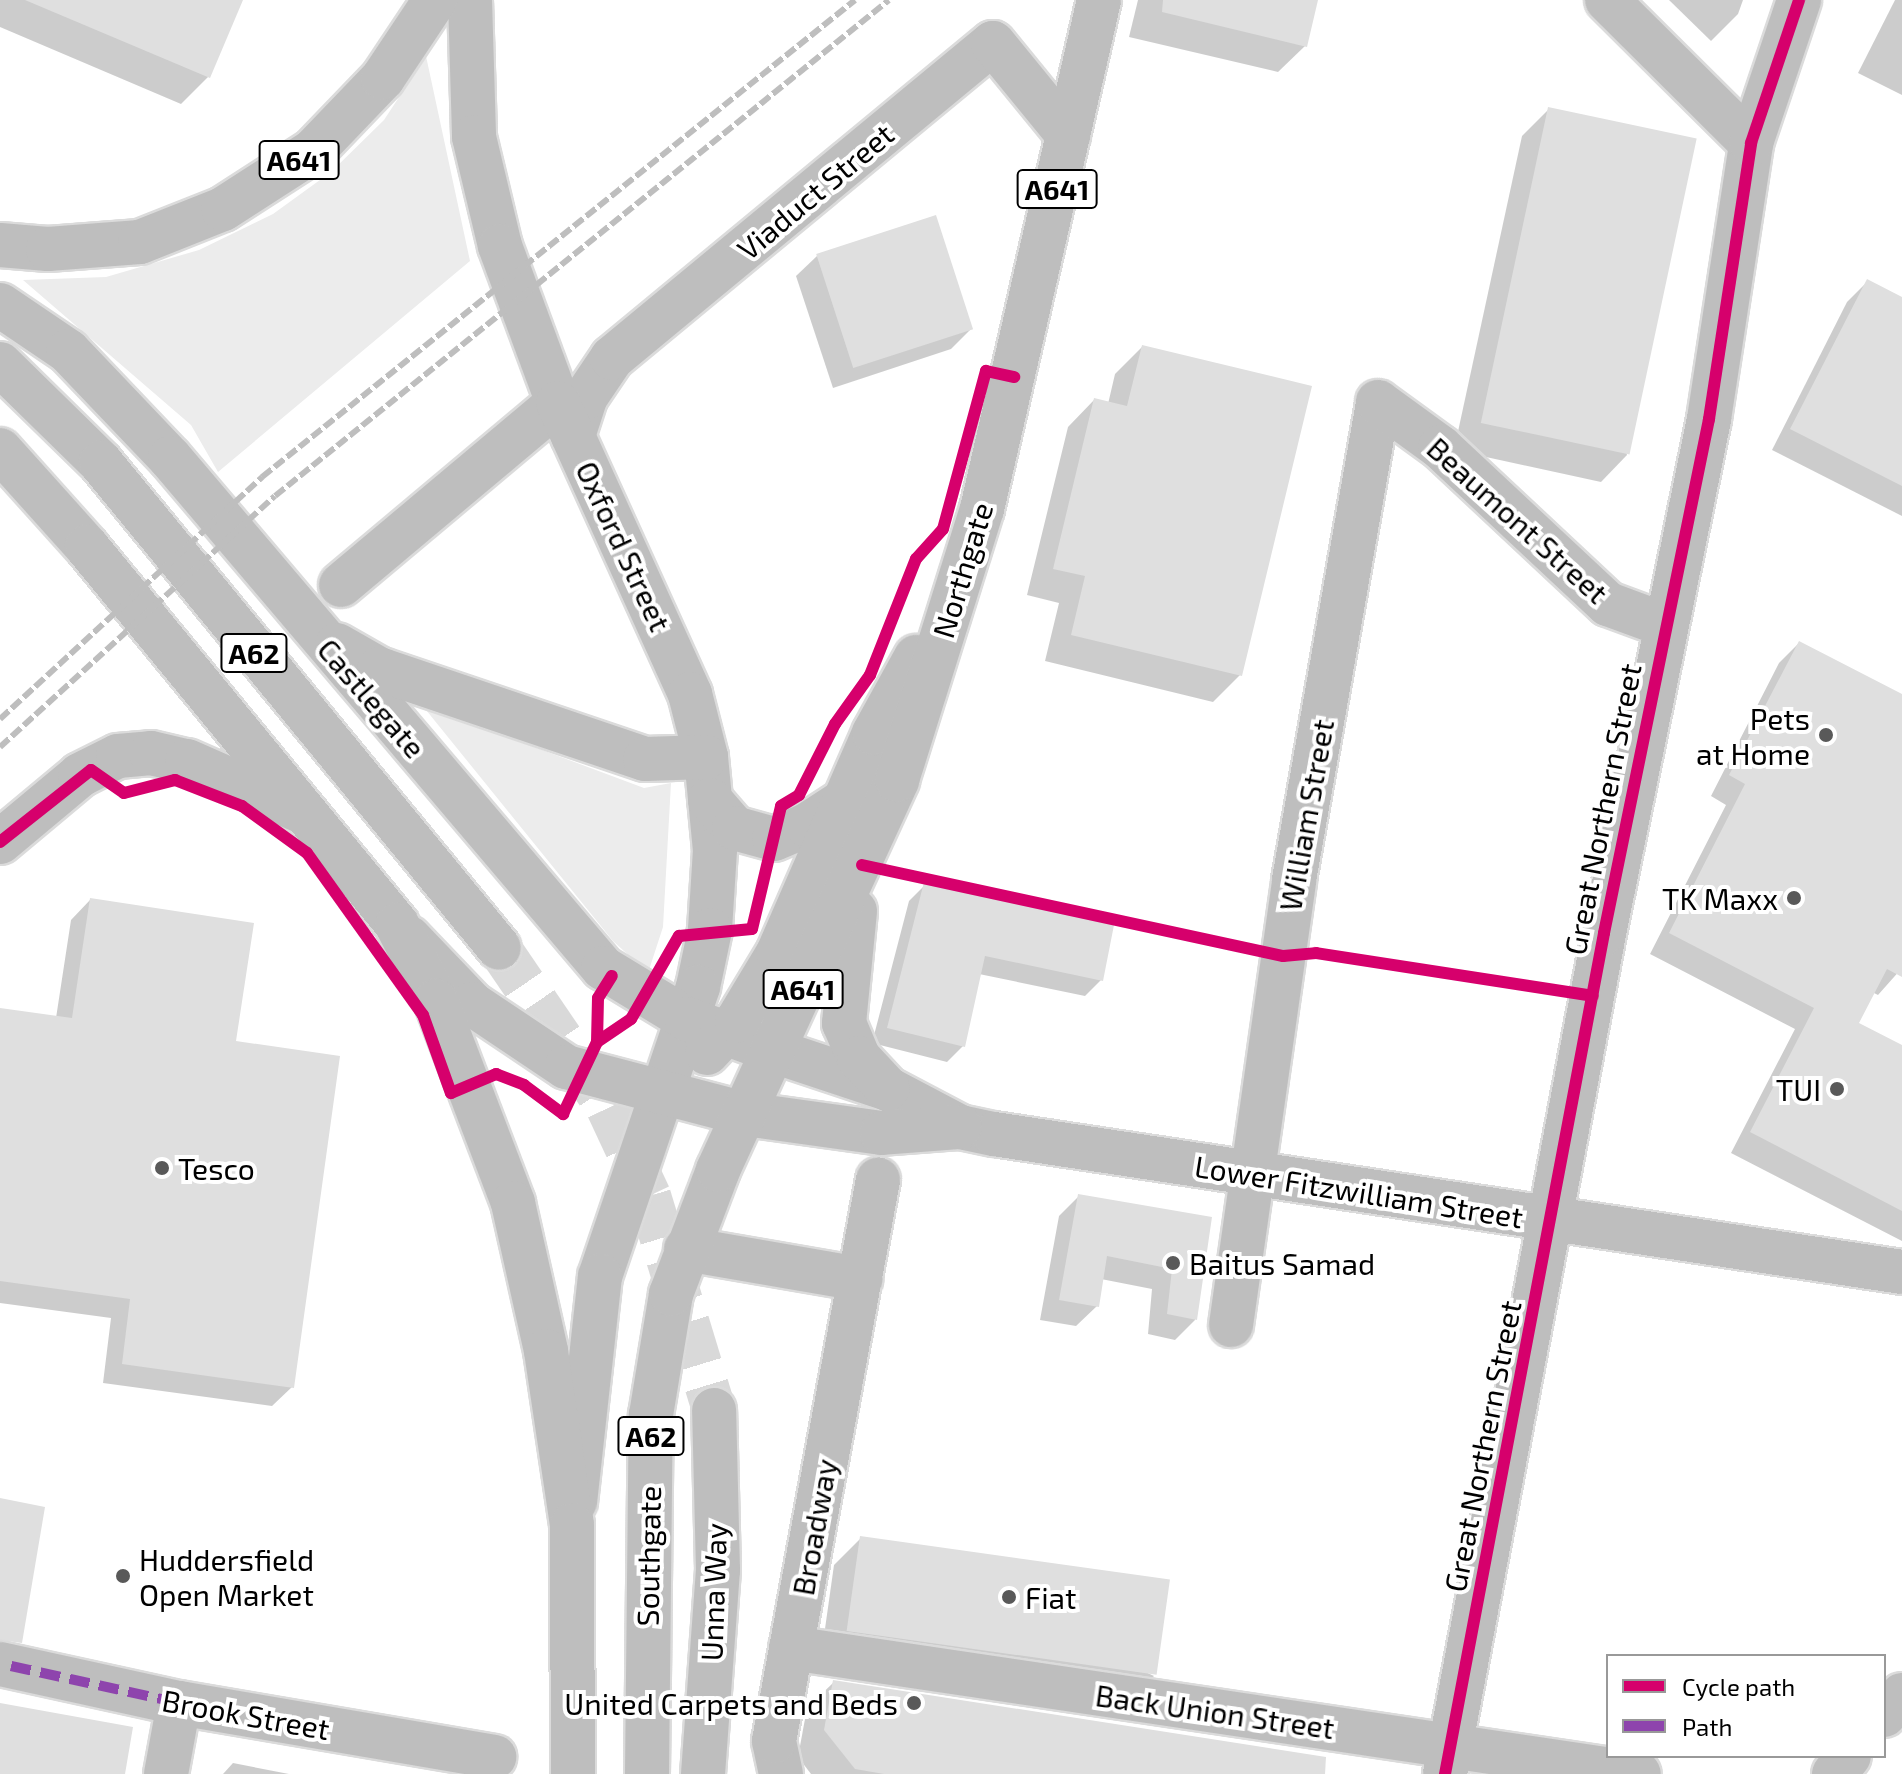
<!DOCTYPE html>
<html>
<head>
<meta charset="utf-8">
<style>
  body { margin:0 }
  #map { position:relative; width:1902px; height:1774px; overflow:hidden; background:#fff; font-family:"Exo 2",sans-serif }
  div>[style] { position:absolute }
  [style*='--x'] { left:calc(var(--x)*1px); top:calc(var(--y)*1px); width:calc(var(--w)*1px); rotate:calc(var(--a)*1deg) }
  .green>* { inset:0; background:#ececec }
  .shadow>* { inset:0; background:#0003 }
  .building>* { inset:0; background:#dfdfdf; transform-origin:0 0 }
  .highway-tunnel>* { height:44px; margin-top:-22px; transform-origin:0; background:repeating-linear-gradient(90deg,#d9d9d9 0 44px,transparent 0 66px) }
  .roads { filter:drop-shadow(2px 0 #dbdbdb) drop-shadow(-2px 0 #dbdbdb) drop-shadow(0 2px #dbdbdb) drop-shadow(0 -2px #dbdbdb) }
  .minor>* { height:44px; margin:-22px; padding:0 22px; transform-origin:22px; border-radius:22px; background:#bebebe }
  .major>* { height:44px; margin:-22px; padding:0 22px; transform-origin:22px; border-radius:22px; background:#bebebe }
  .highway>* { height:44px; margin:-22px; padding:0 22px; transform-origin:22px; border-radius:22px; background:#bebebe }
  .rail>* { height:6px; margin-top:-3px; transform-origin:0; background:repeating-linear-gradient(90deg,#bebebe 0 12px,transparent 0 16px) }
  .quiet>* { height:10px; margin-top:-5px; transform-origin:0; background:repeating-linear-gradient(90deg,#8e44ad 0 20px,transparent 0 30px) }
  .cycleway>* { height:12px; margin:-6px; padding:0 6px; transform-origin:6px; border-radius:6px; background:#d6006c }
  .dots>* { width:22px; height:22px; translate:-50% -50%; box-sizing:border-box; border:4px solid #fff; border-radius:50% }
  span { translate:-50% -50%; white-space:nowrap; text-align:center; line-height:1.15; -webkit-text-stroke:8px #fff; paint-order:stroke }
  .shield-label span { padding:2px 6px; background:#fff; border:2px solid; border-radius:6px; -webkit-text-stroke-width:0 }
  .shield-label { font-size:28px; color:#000; font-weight:700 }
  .street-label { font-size:30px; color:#000 }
  .poi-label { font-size:30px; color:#000 }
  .right { translate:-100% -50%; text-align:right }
  .left { translate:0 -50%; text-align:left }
  .legend { position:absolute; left:1606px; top:1654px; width:280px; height:104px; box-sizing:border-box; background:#fff; border:2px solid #999; margin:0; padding:10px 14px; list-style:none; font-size:24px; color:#000 }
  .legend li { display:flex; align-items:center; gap:16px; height:40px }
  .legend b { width:40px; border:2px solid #999 }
</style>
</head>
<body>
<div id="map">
  <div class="green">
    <i style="clip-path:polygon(426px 56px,470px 261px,218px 472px,191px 425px,23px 280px,106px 277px,199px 250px,273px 214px,331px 172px,384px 120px)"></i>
    <i style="clip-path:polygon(422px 705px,644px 788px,671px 783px,663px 927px,648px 973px,613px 941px)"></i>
  </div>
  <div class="shadow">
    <i style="clip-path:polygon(0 0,240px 0,208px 77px,181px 104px,0 27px)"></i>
    <i style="clip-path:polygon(1138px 0,1316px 0,1305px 46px,1278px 72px,1129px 37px)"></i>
    <i style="clip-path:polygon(1669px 0,1743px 0,1738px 14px,1711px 41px)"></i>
    <i style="clip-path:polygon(1895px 0,1902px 0,1902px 95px,1858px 73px)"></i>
    <i style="clip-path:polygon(1549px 109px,1627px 455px,1601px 482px,1454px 450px,1522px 136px)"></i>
    <i style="clip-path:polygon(817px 256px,971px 329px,951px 349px,833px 388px,796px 276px)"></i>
    <i style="clip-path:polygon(1867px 282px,1902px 300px,1902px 516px,1772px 450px,1847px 302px)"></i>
    <i style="clip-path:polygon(1142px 347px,1240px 675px,1213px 702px,1045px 661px,1059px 603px,1027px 595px,1068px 427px,1094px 400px,1108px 404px,1115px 374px)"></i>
    <i style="clip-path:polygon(1799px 643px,1902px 696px,1902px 968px,1878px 995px,1872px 992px,1856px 1023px,1902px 1047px,1902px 1241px,1731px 1153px,1795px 1029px,1650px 954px,1726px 805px,1711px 796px,1779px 663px)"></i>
    <i style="clip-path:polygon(925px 885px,1101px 980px,1085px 996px,979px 974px,963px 1046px,947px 1062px,872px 1043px,909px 901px)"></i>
    <i style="clip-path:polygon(90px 900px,234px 1043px,292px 1387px,272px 1406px,103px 1383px,111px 1318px,0 1303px,0 1010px,56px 1018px,71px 920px)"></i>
    <i style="clip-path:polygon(1079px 1196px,1210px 1218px,1195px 1320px,1175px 1340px,1148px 1334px,1152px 1289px,1101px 1279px,1097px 1306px,1076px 1326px,1040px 1320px,1059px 1216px)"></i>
    <i style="clip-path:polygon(861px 1538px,1154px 1676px,1127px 1703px,821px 1657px,834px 1565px)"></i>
    <i style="clip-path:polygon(834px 1682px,1272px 1774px,811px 1774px,798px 1757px,807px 1708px)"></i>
    <i style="clip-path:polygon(233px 1763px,289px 1774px,223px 1774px)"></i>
  </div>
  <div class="building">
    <i style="clip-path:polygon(25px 0,243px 0,210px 78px)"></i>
    <i style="clip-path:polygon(1163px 0,1318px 0,1307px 47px,1162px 12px)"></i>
    <i style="left:1548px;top:107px;width:152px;height:323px;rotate:12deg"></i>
    <i style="left:936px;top:215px;width:120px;height:126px;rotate:72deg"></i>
    <i style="clip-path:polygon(1867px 279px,1902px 297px,1902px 486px,1790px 429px)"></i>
    <i style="clip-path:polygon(1142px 345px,1312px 386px,1242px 676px,1071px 635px,1085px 576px,1053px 569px,1094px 398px,1127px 406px)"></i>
    <i style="clip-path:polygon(1799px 641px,1902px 694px,1902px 977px,1887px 969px,1859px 1023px,1902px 1045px,1902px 1211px,1750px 1132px,1814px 1008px,1669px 933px,1745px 784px,1729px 775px)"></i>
    <i style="clip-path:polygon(924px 882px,1114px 925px,1103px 981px,985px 956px,965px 1047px,887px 1028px)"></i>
    <i style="clip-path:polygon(90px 898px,254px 923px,236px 1041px,340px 1056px,294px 1388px,122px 1364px,130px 1299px,0 1281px,0 1008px,72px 1018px)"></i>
    <i style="clip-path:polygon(1078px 1194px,1212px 1217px,1197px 1320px,1167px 1314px,1172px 1269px,1107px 1256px,1099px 1307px,1059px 1300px)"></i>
    <i style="clip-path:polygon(0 1498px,45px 1507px,22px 1643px,0 1640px)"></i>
    <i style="left:860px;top:1536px;width:313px;height:96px;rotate:8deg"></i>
    <i style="clip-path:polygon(833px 1680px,1326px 1757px,1325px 1774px,884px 1774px,855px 1769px,824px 1730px)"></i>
    <i style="clip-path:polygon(0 1703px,133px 1727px,125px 1774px,0 1774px)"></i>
  </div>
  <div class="highway-tunnel">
    <i style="--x:499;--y:948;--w:194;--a:55.7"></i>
    <i style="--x:608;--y:1108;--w:97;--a:65"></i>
    <i style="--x:649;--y:1196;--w:224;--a:73.1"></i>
  </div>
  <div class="roads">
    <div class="minor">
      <i style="--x:1607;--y:0;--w:203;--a:44.8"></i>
      <i style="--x:573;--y:436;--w:40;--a:-72"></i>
      <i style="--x:585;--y:398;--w:48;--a:-56"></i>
      <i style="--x:612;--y:358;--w:494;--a:-39.6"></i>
      <i style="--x:993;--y:43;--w:119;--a:50.8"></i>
      <i style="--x:341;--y:585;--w:283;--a:-40"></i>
      <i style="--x:0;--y:842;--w:104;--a:-39.9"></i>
      <i style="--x:80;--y:775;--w:42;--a:-26.6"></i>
      <i style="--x:118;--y:756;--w:33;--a:-5"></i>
      <i style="--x:151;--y:753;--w:37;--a:13"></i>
      <i style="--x:187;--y:761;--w:124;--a:23.7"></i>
      <i style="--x:771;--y:1050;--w:123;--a:18.4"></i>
      <i style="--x:888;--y:1089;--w:81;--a:27.8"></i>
      <i style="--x:960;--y:1127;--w:35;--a:12"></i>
      <i style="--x:994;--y:1134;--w:918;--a:8.64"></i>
      <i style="--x:745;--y:1114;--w:138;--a:7.9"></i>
      <i style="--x:882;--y:1133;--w:78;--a:-4.4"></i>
      <i style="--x:686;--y:1249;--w:177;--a:9.8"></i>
      <i style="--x:1231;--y:1325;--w:449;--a:-81.9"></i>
      <i style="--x:1294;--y:880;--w:485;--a:-80"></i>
      <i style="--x:1378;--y:402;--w:77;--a:36"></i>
      <i style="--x:1440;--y:447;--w:230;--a:43.1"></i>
      <i style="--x:1608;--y:604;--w:61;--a:20.2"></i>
      <i style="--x:791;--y:1648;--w:857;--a:8.45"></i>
      <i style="--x:0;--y:1664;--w:183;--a:12.3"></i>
      <i style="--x:179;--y:1703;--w:320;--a:9.7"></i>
      <i style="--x:166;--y:1774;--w:72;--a:-79.6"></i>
      <i style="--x:781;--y:1774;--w:34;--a:-102"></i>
      <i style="--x:774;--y:1741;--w:571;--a:-79.5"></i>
      <i style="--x:1445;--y:1774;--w:856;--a:-79.29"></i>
      <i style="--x:1604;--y:933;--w:525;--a:-78.45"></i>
      <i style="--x:1709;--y:419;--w:279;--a:-81.3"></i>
      <i style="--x:1751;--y:143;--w:151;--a:-71.4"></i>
    </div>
    <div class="major">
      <i style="--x:470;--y:0;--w:137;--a:88.3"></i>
      <i style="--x:474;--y:137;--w:112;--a:76.6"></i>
      <i style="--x:500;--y:246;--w:167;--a:69.7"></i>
      <i style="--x:558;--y:403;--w:320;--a:65.6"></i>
      <i style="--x:690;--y:694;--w:65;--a:75.7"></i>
      <i style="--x:706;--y:757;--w:93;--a:84.5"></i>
      <i style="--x:715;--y:850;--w:80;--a:93.6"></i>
      <i style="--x:710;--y:930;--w:58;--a:101.9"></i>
      <i style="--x:698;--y:987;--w:305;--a:108.7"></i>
      <i style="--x:600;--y:1276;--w:227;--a:96.3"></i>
      <i style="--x:0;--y:245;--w:48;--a:4.8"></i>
      <i style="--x:48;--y:249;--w:92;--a:-4.4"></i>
      <i style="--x:140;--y:242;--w:89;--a:-21.7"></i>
      <i style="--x:223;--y:209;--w:107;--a:-32.8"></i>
      <i style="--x:313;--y:151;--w:101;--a:-46.2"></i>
      <i style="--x:383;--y:78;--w:94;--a:-56.3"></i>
      <i style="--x:0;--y:305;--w:82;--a:34.1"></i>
      <i style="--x:68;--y:351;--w:148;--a:46.4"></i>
      <i style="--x:170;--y:458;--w:669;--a:49.67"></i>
      <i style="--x:603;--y:968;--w:98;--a:31.3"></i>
      <i style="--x:687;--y:1019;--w:90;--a:20.3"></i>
      <i style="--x:337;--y:645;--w:48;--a:29.7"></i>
      <i style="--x:379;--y:669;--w:281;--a:18.7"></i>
      <i style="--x:645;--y:759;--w:61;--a:-1.9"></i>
      <i style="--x:710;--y:800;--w:37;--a:49"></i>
      <i style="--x:734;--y:828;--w:41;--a:15.4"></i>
      <i style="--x:774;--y:839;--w:36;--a:-23"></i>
      <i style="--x:807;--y:825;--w:44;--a:-33"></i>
      <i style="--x:855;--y:911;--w:113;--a:95.6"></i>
      <i style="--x:844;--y:1023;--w:38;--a:67"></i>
      <i style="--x:859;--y:1058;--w:42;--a:46.9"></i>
      <i style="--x:409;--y:938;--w:91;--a:46.3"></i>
      <i style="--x:472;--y:1004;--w:113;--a:33.8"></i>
      <i style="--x:566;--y:1067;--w:185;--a:14.7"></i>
      <i style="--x:707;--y:1053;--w:44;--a:-46.8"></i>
      <i style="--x:737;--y:1021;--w:79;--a:-58.9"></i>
      <i style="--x:778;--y:953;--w:240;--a:-66.4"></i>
      <i style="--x:874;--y:733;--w:87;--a:-61.1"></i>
      <i style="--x:1884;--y:1715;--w:27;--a:-48"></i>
      <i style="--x:647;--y:1774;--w:359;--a:-89.4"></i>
      <i style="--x:651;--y:1415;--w:123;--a:-80.6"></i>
      <i style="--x:671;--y:1294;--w:133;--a:-69.2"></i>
      <i style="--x:718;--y:1170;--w:429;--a:-65.3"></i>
      <i style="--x:897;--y:780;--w:284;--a:-72.6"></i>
      <i style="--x:982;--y:509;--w:522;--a:-77.05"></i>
      <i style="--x:1834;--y:1774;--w:23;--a:-50"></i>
    </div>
    <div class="highway">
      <i style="--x:0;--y:364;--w:141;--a:44.4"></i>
      <i style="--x:101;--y:463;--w:627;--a:50.63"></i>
      <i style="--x:0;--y:450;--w:130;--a:48.1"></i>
      <i style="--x:87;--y:547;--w:489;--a:50.6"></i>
      <i style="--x:397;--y:925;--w:85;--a:62.8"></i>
      <i style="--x:436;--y:1001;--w:216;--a:69.1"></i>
      <i style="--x:513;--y:1203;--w:152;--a:77.4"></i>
      <i style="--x:546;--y:1351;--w:176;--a:81.5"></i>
      <i style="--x:572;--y:1525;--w:249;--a:89.8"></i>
      <i style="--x:703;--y:1774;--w:205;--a:-85.8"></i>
      <i style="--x:718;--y:1570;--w:160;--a:-91.4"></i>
    </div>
  </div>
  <div class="rail">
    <i style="--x:0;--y:719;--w:357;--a:-42.7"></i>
    <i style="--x:262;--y:477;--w:761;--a:-38.81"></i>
    <i style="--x:0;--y:747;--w:372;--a:-42.4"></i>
    <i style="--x:275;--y:496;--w:789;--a:-38.93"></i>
  </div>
  <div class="quiet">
    <i style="--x:11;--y:1666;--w:172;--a:12.4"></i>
  </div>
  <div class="cycleway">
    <i style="--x:0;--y:842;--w:116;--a:-38.4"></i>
    <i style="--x:91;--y:770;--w:40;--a:34.9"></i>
    <i style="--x:124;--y:793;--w:53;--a:-14.3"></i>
    <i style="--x:175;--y:780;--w:72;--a:21.2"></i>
    <i style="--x:242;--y:806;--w:80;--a:35.9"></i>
    <i style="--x:307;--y:853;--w:199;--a:54.4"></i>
    <i style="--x:423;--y:1015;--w:83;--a:70.3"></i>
    <i style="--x:451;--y:1093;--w:49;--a:-22.9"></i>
    <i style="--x:496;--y:1074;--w:30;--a:21"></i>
    <i style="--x:524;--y:1085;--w:49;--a:36.6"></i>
    <i style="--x:563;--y:1114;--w:80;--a:-64.7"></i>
    <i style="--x:597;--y:1042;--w:44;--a:-88.7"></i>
    <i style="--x:598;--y:998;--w:26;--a:-58"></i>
    <i style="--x:862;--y:865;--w:431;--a:12.2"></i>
    <i style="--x:1283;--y:956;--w:33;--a:-5"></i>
    <i style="--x:1316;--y:953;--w:280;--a:8.8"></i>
    <i style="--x:597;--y:1042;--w:41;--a:-34.1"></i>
    <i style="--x:631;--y:1019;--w:96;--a:-60"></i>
    <i style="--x:679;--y:936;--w:73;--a:-5.5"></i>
    <i style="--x:752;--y:929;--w:126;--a:-76.7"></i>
    <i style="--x:781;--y:806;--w:21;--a:-31"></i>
    <i style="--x:799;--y:795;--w:80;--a:-63.1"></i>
    <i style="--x:835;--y:724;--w:60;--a:-54.5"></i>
    <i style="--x:870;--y:675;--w:125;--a:-68.4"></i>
    <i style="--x:916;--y:559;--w:40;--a:-48"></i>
    <i style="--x:943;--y:529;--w:164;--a:-74.8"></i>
    <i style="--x:986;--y:371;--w:29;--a:12"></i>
    <i style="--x:1445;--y:1774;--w:856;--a:-79.29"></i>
    <i style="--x:1604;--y:933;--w:525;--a:-78.45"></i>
    <i style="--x:1709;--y:419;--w:279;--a:-81.3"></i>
    <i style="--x:1751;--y:143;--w:151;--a:-71.4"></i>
  </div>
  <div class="dots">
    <i style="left:1826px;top:735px;background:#595959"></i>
    <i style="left:1794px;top:898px;background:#595959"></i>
    <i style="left:1837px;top:1089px;background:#595959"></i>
    <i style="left:162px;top:1168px;background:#595959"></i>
    <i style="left:1173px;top:1263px;background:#595959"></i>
    <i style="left:123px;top:1576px;background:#595959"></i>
    <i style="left:1009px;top:1597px;background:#595959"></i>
    <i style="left:914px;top:1703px;background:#595959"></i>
  </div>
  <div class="shield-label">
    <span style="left:299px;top:160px">A641</span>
    <span style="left:1057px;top:189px">A641</span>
    <span style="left:254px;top:653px">A62</span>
    <span style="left:803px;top:989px">A641</span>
    <span style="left:651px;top:1436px">A62</span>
  </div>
  <div class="street-label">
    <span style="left:815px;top:191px;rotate:-40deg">Viaduct Street</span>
    <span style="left:1518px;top:520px;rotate:42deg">Beaumont Street</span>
    <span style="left:624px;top:546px;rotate:65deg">Oxford Street</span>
    <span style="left:962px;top:570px;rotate:-73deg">Northgate</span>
    <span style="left:372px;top:698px;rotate:49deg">Castlegate</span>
    <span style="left:1602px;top:809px;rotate:-79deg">Great Northern Street</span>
    <span style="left:1306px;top:815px;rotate:-80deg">William Street</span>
    <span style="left:1359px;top:1191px;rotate:9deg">Lower Fitzwilliam Street</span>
    <span style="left:1482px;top:1446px;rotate:-79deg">Great Northern Street</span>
    <span style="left:814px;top:1527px;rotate:-80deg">Broadway</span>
    <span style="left:648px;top:1556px;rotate:-89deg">Southgate</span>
    <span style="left:713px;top:1592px;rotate:-88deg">Unna Way</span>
    <span style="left:1215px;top:1711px;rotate:8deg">Back Union Street</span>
    <span style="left:246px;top:1714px;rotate:10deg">Brook Street</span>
  </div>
  <div class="poi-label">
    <span class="right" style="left:1810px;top:735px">Pets<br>at Home</span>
    <span class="right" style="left:1778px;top:898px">TK Maxx</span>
    <span class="right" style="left:1821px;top:1089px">TUI</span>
    <span class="left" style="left:178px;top:1168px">Tesco</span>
    <span class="left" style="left:1189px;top:1263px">Baitus Samad</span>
    <span class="left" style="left:139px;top:1576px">Huddersfield<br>Open Market</span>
    <span class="left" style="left:1025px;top:1597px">Fiat</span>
    <span class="right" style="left:898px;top:1703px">United Carpets and Beds</span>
  </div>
  <ul class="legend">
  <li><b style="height:10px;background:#d6006c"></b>Cycle path</li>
  <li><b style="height:10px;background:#8e44ad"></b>Path</li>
  </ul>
</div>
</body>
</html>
